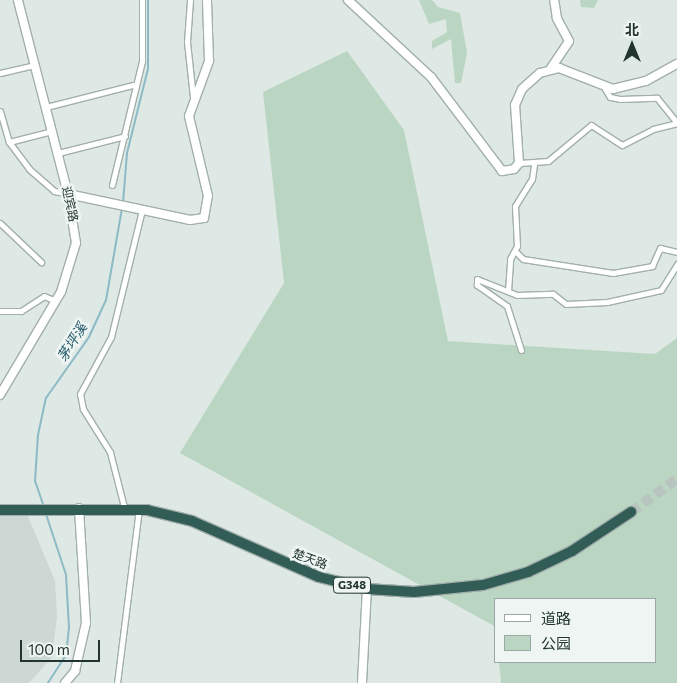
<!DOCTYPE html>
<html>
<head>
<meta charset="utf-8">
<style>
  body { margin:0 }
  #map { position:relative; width:677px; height:683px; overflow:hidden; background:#dee8e4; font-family:Commissioner,"Noto Sans SC",sans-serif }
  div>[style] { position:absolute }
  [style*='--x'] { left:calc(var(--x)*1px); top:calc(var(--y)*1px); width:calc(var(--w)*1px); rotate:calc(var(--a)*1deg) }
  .built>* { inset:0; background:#cdd7d3 }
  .green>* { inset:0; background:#bad6c3 }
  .stream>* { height:2px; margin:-1px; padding:0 1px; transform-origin:1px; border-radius:1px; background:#8cbac6 }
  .highway-tunnel>* { height:10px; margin-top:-5px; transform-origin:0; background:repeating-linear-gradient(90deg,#b8c4c0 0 10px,transparent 0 15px) }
  .roads { filter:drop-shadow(1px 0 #a2afab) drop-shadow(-1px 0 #a2afab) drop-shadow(0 1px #a2afab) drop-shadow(0 -1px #a2afab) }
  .street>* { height:5px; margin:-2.5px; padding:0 2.5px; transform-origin:2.5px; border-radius:2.5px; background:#fff }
  .secondary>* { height:8px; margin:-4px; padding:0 4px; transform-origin:4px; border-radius:4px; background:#fff }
  .highway>* { height:10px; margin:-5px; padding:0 5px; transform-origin:5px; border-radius:5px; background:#325d57 }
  span { translate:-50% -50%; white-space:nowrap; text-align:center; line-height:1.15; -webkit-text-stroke:5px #eef5f2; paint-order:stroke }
  .shield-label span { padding:1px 4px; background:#eef5f2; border:1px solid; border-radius:4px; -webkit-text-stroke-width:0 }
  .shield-label { font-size:11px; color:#223531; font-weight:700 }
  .street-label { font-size:12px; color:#223531 }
  .water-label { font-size:14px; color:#245969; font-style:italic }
  .legend { position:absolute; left:494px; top:598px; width:162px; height:65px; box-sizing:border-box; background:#eef5f2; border:1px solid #9ca8a5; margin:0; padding:6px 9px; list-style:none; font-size:15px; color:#223531 }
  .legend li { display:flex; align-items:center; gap:10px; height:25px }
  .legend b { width:25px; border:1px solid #9ca8a5 }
  .north { position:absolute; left:607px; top:20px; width:50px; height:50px; -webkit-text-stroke:4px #eef5f2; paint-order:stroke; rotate:0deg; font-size:14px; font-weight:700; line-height:20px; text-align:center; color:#223531 }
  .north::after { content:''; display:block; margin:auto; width:18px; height:22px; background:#223531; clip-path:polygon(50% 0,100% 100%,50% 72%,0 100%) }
  .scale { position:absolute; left:20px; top:640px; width:80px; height:22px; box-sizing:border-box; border:2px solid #223531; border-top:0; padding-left:6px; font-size:15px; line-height:18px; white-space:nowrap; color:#223531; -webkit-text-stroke:4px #eef5f2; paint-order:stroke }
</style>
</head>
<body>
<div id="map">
  <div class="built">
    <i style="clip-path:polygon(0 513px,27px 514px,55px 581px,57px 616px,52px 657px,29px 683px,0 683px)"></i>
  </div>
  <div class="green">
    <i style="clip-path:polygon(419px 0,432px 0,438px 7px,460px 13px,467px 53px,461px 83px,455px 83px,451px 39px,432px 49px,432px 41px,447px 32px,446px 19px,429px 24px)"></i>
    <i style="clip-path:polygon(580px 0,598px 0,594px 8px,581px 7px)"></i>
    <i style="clip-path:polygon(347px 51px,404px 130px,448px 341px,655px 354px,677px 338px,677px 683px,501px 683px,499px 662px,656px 662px,656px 599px,496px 599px,496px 627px,180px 453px,284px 283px,263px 92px)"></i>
  </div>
  <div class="stream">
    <i style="--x:123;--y:203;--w:50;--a:-85.4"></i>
    <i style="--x:127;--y:153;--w:87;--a:-76"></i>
    <i style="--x:148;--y:69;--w:69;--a:-90"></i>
    <i style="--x:44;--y:507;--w:28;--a:-109"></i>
    <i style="--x:35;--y:481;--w:46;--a:-86.3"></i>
    <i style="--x:38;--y:435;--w:38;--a:-78"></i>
    <i style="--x:46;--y:398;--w:75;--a:-54.8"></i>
    <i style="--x:89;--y:337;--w:41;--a:-65.3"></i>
    <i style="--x:106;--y:300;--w:93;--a:-80.1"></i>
    <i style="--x:46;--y:514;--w:64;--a:71.8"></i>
    <i style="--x:66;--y:575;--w:52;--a:86.7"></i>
    <i style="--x:69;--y:627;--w:28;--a:96"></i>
    <i style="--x:66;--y:655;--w:33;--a:123"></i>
  </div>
  <div class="highway-tunnel">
    <i style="--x:631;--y:512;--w:57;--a:-35.7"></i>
  </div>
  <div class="roads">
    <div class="street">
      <i style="--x:190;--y:0;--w:42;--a:94.1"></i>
      <i style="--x:187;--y:42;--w:55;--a:83.8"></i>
      <i style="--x:0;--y:73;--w:36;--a:-13"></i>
      <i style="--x:605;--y:89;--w:9;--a:58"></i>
      <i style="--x:610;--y:97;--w:10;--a:11"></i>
      <i style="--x:620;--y:99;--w:37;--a:-2"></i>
      <i style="--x:657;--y:98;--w:32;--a:51"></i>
      <i style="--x:46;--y:107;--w:90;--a:-14.2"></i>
      <i style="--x:0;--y:111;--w:32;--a:74"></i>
      <i style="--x:9;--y:142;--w:34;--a:53"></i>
      <i style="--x:29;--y:169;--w:33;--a:41"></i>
      <i style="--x:54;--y:191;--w:14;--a:12"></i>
      <i style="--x:9;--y:142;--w:44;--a:-14.3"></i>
      <i style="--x:58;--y:153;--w:69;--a:-14.2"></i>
      <i style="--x:519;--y:163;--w:29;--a:-4"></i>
      <i style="--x:548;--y:161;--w:56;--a:-39.9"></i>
      <i style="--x:591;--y:125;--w:37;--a:33"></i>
      <i style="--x:622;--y:145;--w:35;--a:-27"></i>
      <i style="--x:653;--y:129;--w:25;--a:-14"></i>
      <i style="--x:112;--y:185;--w:128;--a:-76.4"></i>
      <i style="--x:142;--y:61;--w:61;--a:-90"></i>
      <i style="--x:0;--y:223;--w:57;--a:43.6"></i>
      <i style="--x:515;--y:251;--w:11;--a:45"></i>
      <i style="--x:523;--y:259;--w:91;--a:8.8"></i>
      <i style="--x:613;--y:273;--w:40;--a:-10"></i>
      <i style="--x:652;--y:266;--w:20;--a:-66"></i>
      <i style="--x:660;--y:248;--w:17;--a:13"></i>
      <i style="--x:508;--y:291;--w:32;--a:-86"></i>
      <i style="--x:510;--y:259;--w:15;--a:-62"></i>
      <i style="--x:517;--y:246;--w:40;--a:-92.9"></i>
      <i style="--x:515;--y:206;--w:32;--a:-58"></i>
      <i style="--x:532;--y:179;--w:14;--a:-82"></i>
      <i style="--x:0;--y:311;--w:21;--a:0"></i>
      <i style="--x:21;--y:311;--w:27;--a:-33"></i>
      <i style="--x:44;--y:296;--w:13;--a:23"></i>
      <i style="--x:521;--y:350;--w:46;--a:-107.7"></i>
      <i style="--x:507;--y:306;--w:37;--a:-145"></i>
      <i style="--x:477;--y:285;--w:6;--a:-90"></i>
      <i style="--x:477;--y:279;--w:43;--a:21.8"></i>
      <i style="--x:517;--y:295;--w:36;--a:-2"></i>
      <i style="--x:553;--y:294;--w:16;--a:38"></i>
      <i style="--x:566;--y:304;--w:41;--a:-2.8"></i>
      <i style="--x:607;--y:302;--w:55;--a:-12.5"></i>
      <i style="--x:661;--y:290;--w:31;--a:-58"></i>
      <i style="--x:124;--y:507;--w:57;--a:-104.3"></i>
      <i style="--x:110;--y:452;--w:51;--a:-122.1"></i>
      <i style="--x:83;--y:409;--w:15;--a:-101"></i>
      <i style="--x:80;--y:394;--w:65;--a:-61.5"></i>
      <i style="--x:111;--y:337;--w:131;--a:-76.3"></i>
      <i style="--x:117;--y:683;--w:174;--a:-82.8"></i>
    </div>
    <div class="secondary">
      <i style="--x:348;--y:0;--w:113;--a:42.9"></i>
      <i style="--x:431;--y:77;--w:118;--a:52.9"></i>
      <i style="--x:502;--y:171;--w:12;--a:-9"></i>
      <i style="--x:514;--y:169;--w:8;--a:-50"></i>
      <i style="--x:519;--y:163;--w:58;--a:-93.9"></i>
      <i style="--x:515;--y:105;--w:17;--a:-66"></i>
      <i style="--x:522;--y:89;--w:24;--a:-42"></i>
      <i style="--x:540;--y:73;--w:20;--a:-15"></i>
      <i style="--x:559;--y:68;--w:58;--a:21.3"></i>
      <i style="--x:613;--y:89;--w:34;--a:-14"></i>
      <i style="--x:646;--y:81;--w:35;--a:-29"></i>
      <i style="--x:551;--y:68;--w:32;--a:-56"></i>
      <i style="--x:569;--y:41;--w:26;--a:-118"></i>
      <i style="--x:557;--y:18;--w:18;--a:-99"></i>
      <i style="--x:68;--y:194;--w:125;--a:12"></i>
      <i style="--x:190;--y:220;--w:14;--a:-8"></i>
      <i style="--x:204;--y:218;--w:22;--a:-80"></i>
      <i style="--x:208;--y:196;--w:82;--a:-103.4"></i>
      <i style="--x:189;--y:116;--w:59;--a:-70"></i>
      <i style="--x:209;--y:61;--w:61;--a:-91.9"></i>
      <i style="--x:0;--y:395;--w:120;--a:-59.4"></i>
      <i style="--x:61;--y:292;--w:51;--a:-73"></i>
      <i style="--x:76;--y:243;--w:50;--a:-99.3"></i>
      <i style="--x:68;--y:194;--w:200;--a:-104.5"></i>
      <i style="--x:65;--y:683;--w:16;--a:-50"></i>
      <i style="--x:75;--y:671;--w:49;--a:-77.1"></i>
      <i style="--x:86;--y:623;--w:115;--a:-93.5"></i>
      <i style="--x:362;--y:683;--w:94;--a:-87"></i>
    </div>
    <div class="highway">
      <i style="--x:0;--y:510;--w:147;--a:0"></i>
      <i style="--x:147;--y:510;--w:46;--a:13.7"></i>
      <i style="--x:192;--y:521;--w:139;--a:23.8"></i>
      <i style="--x:319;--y:577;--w:49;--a:14"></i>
      <i style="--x:367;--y:589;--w:47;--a:3.7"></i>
      <i style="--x:414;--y:592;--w:69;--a:-5.8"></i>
      <i style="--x:483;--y:585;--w:47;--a:-16.1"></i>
      <i style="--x:528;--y:572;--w:49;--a:-25.5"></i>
      <i style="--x:572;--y:551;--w:71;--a:-33.5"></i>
    </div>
  </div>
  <div class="shield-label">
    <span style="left:352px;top:585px">G348</span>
  </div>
  <div class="street-label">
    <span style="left:70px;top:204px;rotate:78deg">迎宾路</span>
    <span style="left:310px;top:559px;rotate:20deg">楚天路</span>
  </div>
  <div class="water-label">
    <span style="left:72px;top:342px;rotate:-58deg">茅坪溪</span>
  </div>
  <ul class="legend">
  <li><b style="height:6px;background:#fff"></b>道路</li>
  <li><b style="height:14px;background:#bad6c3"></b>公园</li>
  </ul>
  <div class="north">北</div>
  <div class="scale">100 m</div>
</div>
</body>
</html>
